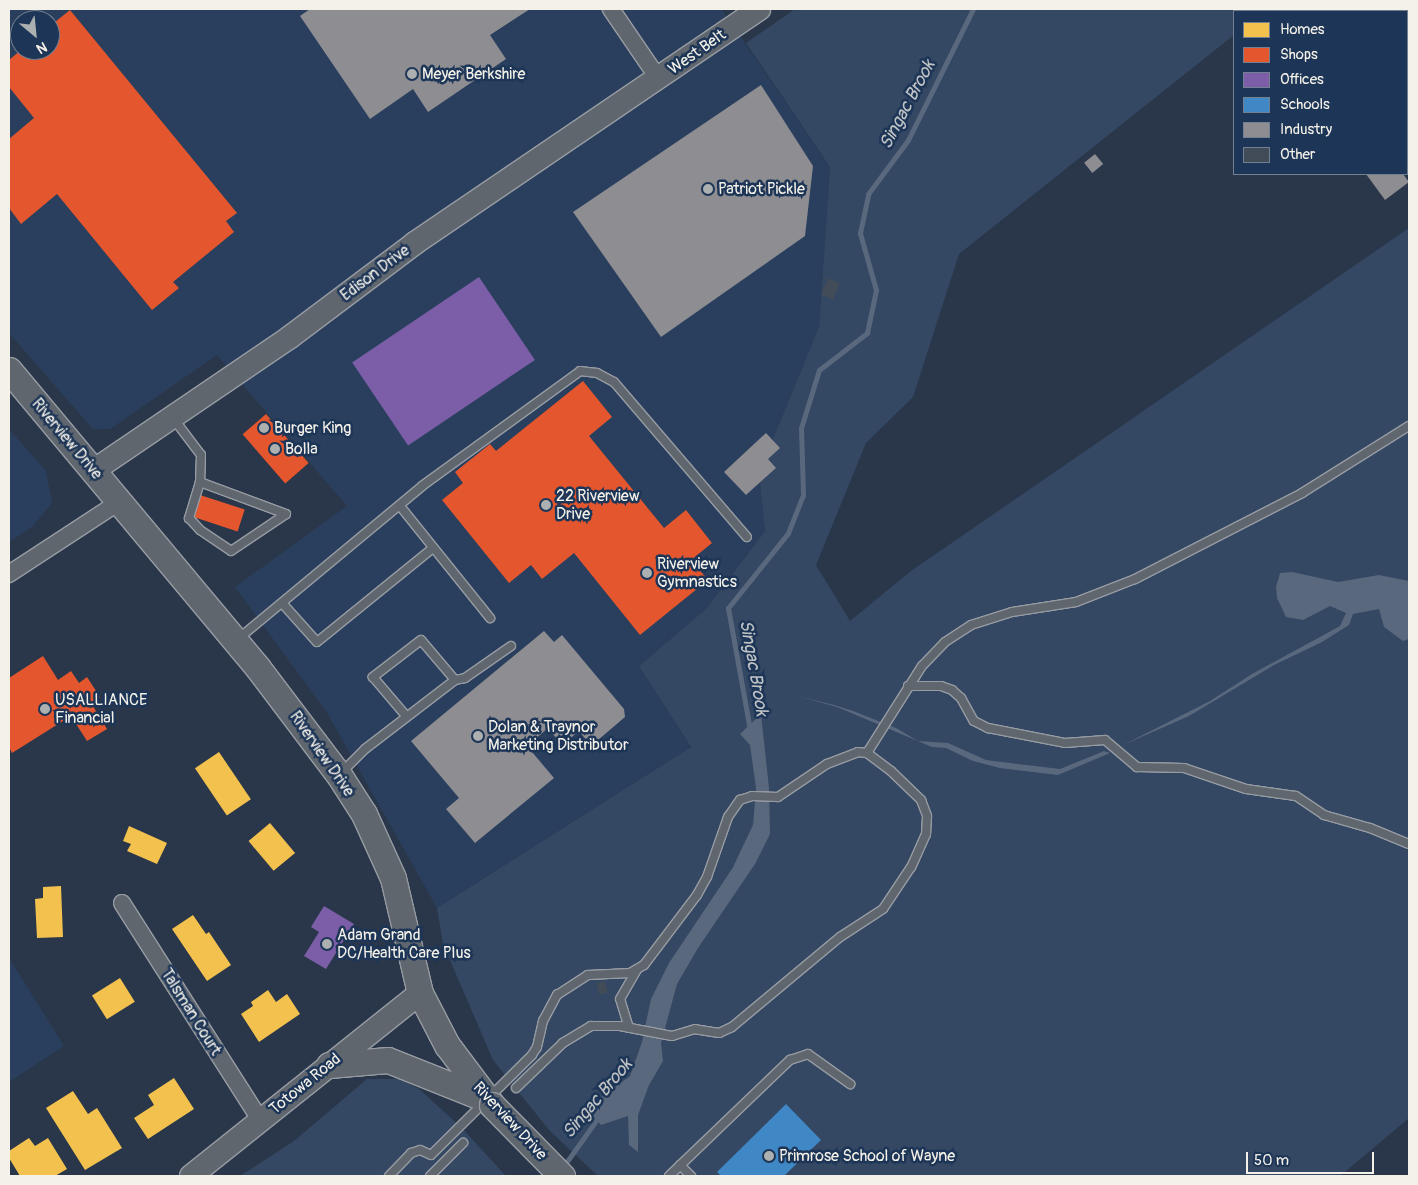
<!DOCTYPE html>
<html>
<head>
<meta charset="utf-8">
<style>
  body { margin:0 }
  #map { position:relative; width:1418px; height:1185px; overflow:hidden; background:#2a374a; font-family:Pangolin,sans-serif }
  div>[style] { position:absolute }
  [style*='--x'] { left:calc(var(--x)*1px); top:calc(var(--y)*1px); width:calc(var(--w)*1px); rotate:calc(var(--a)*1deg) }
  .built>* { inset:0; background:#2a3f5d }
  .green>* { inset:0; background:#344763 }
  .water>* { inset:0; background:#59687d }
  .homes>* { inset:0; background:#f2c14e; transform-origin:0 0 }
  .shops>* { inset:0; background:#e4572e; transform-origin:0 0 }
  .offices>* { inset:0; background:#7b5ea7; transform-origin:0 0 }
  .schools>* { inset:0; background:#3f88c5 }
  .industry>* { inset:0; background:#8d8d92; transform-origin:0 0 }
  .stream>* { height:5px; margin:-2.5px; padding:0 2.5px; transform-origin:2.5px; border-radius:2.5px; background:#59687d }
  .building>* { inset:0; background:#424c59; transform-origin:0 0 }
  .roads { filter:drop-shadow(1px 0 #979ca3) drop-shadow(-1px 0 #979ca3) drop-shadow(0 1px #979ca3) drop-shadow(0 -1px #979ca3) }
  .service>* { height:8px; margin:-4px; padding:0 4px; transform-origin:4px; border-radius:4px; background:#60666e }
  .minor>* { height:16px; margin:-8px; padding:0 8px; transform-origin:8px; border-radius:8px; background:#60666e }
  .secondary>* { height:22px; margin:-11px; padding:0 11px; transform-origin:11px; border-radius:11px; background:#60666e }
  .primary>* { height:25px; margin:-12.5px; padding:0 12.5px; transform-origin:12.5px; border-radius:12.5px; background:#60666e }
  .bridges { filter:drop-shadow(1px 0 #979ca3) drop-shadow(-1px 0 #979ca3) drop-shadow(0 1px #979ca3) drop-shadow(0 -1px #979ca3) }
  .primary-bridge>* { height:25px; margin:-12.5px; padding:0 12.5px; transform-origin:12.5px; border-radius:12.5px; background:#60666e }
  .dots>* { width:14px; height:14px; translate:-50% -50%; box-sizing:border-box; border:2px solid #1d3557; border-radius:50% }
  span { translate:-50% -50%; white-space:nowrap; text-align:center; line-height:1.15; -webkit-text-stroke:5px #1d3557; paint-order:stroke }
  .street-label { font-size:16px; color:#f4f1e8 }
  .poi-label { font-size:16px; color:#f4f1e8 }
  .left { translate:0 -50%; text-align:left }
  .water-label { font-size:18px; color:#c0c3c4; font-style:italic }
  .frame { position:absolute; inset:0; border:10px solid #f4f1e8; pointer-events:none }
  .legend { position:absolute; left:1233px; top:10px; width:175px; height:165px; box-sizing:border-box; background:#1d3557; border:1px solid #738091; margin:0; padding:6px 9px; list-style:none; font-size:15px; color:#f4f1e8 }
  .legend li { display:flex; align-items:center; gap:10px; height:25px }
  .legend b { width:25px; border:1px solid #738091 }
  .north { position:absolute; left:10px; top:10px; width:50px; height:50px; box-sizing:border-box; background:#1d3557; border:1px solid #738091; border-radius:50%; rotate:152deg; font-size:14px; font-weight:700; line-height:20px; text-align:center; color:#f4f1e8 }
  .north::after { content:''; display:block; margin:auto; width:18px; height:22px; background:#adb0b1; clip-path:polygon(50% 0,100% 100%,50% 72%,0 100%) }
  .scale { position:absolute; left:1246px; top:1152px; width:128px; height:22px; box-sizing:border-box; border:2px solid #f4f1e8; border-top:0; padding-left:6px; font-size:15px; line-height:18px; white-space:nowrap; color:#f4f1e8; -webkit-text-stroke:4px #1d3557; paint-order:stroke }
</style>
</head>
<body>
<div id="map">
  <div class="built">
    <i style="clip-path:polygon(evenodd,9px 9px,726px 9px,723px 11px,830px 167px,819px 327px,759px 473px,765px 531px,707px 608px,639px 666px,691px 747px,437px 908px,326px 711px,235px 587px,347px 506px,217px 355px,110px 429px,93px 429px,9px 333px,9px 9px,20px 20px,50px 20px,50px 50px,20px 50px,20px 20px)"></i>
    <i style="clip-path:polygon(9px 429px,46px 471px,52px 503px,32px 527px,9px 542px)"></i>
    <i style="clip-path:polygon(9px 958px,64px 1046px,9px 1082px)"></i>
  </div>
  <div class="green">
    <i style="clip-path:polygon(795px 9px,1267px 9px,1234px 11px,1234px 35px,959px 254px,913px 397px,866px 443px,816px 565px,850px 621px,911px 571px,1409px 228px,1409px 1118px,1340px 1176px,598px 1176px,549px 1130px,493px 1060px,443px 944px,437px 908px,691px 747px,639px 666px,707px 608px,765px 531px,759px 473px,819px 327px,830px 167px,746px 43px)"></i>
    <i style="clip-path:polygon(367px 1079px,400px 1079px,419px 1089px,461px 1127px,506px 1176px,240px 1176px,294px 1141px)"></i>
  </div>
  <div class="water">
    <i style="clip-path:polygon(1292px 572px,1338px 582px,1379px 575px,1409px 581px,1409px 639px,1403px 641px,1384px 627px,1379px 609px,1353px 614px,1349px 625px,1322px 642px,1274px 665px,1189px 716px,1123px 745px,1210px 701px,1252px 674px,1340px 626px,1346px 613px,1330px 606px,1303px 620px,1286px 617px,1277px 598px,1276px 587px,1280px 573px)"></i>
    <i style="clip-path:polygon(798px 696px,834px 705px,853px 711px,896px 728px,918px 741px,948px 743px,986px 760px,1060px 769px,1104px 751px,1110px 753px,1058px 775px,1000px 768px,973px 761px,946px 748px,932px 747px,837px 707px)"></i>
    <i style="clip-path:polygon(761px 714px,769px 788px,770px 834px,755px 864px,698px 948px,677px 984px,661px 1043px,663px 1061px,649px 1085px,638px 1115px,638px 1152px,629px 1145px,628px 1116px,601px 1125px,588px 1111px,596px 1101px,630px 1076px,642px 1042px,651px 999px,669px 963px,752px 839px,756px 788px,750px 745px,740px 734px)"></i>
  </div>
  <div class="homes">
    <i style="left:219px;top:752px;width:57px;height:29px;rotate:56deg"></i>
    <i style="left:270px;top:823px;width:39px;height:28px;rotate:50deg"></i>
    <i style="clip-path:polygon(129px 826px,167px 843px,157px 864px,127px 851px,131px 844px,123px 841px)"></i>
    <i style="clip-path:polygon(61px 886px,63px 937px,37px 938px,35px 899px,43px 898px,43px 887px)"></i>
    <i style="clip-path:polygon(193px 915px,206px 934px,209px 932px,231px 965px,207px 981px,172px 929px)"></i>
    <i style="left:120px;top:978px;width:28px;height:33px;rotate:58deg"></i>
    <i style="clip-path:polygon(268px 990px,276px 1002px,287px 994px,300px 1014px,259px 1042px,241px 1014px,253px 1006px,251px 1002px)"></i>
    <i style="clip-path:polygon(174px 1078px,194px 1109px,148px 1139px,134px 1118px,154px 1105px,148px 1095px)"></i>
    <i style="clip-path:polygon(73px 1091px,88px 1114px,97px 1108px,122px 1148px,85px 1170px,46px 1108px)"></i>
    <i style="clip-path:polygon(29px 1138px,35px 1146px,48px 1138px,67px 1169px,55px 1176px,20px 1176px,9px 1158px,9px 1151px)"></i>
  </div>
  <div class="shops">
    <i style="clip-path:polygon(70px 10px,237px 213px,226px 221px,234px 232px,173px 282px,179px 288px,152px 310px,57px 194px,21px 224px,9px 208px,9px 139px,34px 118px,9px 87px,9px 60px,21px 50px,50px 50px,50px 26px)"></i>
    <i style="clip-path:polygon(583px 381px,612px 417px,589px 436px,664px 528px,686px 510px,712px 543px,691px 560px,708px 580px,640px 635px,574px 553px,542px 579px,531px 565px,509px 583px,442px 500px,463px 483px,455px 472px,490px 444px,496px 451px)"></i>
    <i style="left:266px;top:414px;width:65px;height:31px;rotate:49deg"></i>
    <i style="left:200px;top:495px;width:47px;height:23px;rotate:18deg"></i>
    <i style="clip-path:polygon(43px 656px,58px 680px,71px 671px,79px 683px,87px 677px,100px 697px,91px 703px,107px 729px,87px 741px,71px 716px,12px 753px,9px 747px,9px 678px)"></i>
  </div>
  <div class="offices">
    <i style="left:479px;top:277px;width:100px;height:153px;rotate:56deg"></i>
    <i style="clip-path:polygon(324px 906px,354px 924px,326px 969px,304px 956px,319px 932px,311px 927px)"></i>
  </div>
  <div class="schools">
    <i style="clip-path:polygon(786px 1104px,821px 1140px,784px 1176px,721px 1176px,717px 1172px)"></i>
  </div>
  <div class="industry">
    <i style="clip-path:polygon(310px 9px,530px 9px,490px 35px,506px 59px,428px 112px,413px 89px,370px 119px,300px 16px)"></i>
    <i style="clip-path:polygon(761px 85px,813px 166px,805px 236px,661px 337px,573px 212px)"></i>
    <i style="left:1095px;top:154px;width:13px;height:14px;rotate:51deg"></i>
    <i style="clip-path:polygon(1366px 174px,1403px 174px,1409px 182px,1385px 200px)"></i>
    <i style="clip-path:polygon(766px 433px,780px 448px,768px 459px,776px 468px,746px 495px,724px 472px)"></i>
    <i style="clip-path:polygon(544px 631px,554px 642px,562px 635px,624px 709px,625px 717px,591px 746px,579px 731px,562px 745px,548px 728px,527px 746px,554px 778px,475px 843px,446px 809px,459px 798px,411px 741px)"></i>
  </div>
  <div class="stream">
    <i style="--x:750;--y:730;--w:124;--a:-100.2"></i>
    <i style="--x:728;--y:608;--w:96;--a:-51.3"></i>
    <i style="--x:788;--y:533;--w:41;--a:-68.5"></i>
    <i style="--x:803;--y:495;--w:67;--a:-91.7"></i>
    <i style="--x:801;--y:428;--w:61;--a:-72.8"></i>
    <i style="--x:819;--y:370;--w:61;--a:-37.6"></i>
    <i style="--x:867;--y:333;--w:44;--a:-78.2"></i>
    <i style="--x:876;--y:290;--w:59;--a:-105.7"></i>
    <i style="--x:860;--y:233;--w:40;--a:-78"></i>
    <i style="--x:868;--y:194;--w:67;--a:-53.5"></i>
    <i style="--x:908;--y:140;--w:146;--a:-63.6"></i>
    <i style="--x:736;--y:865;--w:44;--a:-64.6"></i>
    <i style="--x:563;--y:1167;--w:64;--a:-54.6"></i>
  </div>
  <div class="building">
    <i style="left:828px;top:278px;width:13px;height:18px;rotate:23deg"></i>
    <i style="left:605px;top:981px;width:12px;height:9px;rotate:76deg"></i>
  </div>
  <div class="roads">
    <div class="service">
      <i style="--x:173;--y:418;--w:46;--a:52.9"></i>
      <i style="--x:201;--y:455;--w:27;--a:92"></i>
      <i style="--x:200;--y:482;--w:38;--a:107"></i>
      <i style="--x:189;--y:518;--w:16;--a:47"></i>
      <i style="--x:200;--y:530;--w:37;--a:34"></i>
      <i style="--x:231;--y:551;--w:66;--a:-33.9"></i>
      <i style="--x:286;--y:514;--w:92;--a:-159.6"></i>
      <i style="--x:400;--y:506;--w:144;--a:51.2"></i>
      <i style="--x:282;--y:603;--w:52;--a:48.1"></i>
      <i style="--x:317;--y:642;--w:149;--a:-39"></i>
      <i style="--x:238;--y:639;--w:239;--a:-39.7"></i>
      <i style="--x:422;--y:486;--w:195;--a:-36"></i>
      <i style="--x:580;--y:371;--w:17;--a:7"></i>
      <i style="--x:597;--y:373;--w:19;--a:28"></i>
      <i style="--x:614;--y:382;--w:204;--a:49.4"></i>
      <i style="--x:455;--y:680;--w:10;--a:-11"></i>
      <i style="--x:465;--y:678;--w:56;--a:-34.8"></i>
      <i style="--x:908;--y:686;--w:33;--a:0"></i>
      <i style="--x:941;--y:686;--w:12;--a:20"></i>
      <i style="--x:952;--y:690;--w:12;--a:42"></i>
      <i style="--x:961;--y:698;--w:26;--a:61"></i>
      <i style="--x:974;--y:721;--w:16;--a:27"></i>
      <i style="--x:988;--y:728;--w:78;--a:11"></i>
      <i style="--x:1065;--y:743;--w:40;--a:-4.3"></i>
      <i style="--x:1105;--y:740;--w:42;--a:40.2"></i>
      <i style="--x:1137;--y:767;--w:47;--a:1.2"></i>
      <i style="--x:1184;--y:768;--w:65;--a:18.7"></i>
      <i style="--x:1246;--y:789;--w:50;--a:8"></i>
      <i style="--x:1296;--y:796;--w:34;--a:34"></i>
      <i style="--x:1324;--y:815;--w:48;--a:15.8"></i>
      <i style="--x:1370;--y:828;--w:42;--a:22.3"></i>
      <i style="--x:867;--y:753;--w:103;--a:-57.7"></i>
      <i style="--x:922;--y:666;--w:33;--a:-46"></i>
      <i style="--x:945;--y:642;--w:31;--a:-33"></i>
      <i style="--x:971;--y:625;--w:43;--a:-17.6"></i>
      <i style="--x:1012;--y:612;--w:65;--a:-8.9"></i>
      <i style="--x:1076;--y:602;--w:63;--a:-21.3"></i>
      <i style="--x:1135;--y:579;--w:188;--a:-27.2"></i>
      <i style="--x:1302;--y:493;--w:126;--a:-32.1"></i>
      <i style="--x:341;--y:773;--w:34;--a:-45"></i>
      <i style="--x:365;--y:749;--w:113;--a:-37.5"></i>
      <i style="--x:455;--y:680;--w:52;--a:-130.4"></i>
      <i style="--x:421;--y:640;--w:61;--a:142.4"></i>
      <i style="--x:373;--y:677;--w:52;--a:49.6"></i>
      <i style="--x:629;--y:1028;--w:30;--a:-107"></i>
      <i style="--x:620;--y:999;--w:34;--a:-60"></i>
      <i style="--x:680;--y:1165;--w:16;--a:45"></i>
      <i style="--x:389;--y:1176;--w:32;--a:-46"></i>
      <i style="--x:411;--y:1153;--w:9;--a:-18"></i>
      <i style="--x:420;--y:1150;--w:12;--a:24"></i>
      <i style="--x:431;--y:1155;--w:142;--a:-44.7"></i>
      <i style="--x:532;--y:1055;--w:9;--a:-58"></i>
      <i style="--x:537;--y:1047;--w:27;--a:-77"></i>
      <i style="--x:543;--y:1021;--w:30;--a:-62"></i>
      <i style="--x:557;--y:995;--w:37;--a:-33"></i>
      <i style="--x:588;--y:975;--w:42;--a:-2.7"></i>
      <i style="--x:630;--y:973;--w:16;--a:-30"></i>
      <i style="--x:644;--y:965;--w:88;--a:-52.9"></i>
      <i style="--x:697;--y:895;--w:21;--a:-61"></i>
      <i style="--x:707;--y:877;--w:64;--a:-70.7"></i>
      <i style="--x:728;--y:817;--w:21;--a:-55"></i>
      <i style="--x:740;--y:800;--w:13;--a:-18"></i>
      <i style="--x:752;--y:796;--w:26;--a:2"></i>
      <i style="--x:778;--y:797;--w:59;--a:-34"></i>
      <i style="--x:827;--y:764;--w:33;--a:-21"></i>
      <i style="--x:858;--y:752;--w:9;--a:6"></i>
      <i style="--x:867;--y:753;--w:30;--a:37"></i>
      <i style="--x:891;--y:771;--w:42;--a:44"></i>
      <i style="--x:921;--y:800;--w:17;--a:69"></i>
      <i style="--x:927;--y:816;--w:18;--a:93"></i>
      <i style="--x:926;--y:834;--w:36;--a:114"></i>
      <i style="--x:911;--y:867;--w:50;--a:123.7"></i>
      <i style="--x:883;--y:909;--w:51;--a:146.9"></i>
      <i style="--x:840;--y:937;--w:141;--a:140.2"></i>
      <i style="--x:732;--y:1027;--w:14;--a:155"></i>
      <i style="--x:719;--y:1033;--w:24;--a:-171"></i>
      <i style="--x:695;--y:1029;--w:24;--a:163"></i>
      <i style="--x:672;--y:1036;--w:53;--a:-169.1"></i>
      <i style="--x:620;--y:1026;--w:29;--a:180"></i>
      <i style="--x:591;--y:1026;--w:33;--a:149"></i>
      <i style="--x:563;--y:1043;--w:65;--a:136.2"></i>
      <i style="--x:430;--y:1176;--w:47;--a:-45"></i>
      <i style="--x:669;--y:1176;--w:168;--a:-43.8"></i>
      <i style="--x:790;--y:1060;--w:19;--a:-18"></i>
      <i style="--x:808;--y:1054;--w:52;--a:35.5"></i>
    </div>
    <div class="minor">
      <i style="--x:611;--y:9;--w:83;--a:55.7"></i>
      <i style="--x:9;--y:574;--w:131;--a:-33.2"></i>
      <i style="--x:122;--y:903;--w:257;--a:57.5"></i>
    </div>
    <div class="secondary">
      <i style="--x:93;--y:471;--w:238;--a:-34.2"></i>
      <i style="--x:290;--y:337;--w:156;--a:-36.9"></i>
      <i style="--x:415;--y:243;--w:416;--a:-34.2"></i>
      <i style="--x:191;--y:1176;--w:293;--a:-38.6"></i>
    </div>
    <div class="primary">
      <i style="--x:9;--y:370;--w:388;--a:50.1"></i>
      <i style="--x:258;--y:668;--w:134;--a:52.9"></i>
      <i style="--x:339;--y:775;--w:46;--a:57.3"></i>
      <i style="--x:364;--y:814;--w:70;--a:65.6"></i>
      <i style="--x:393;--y:878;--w:118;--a:76.8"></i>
      <i style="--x:420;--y:993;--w:59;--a:62.6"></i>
      <i style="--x:447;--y:1045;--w:75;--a:53.1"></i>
      <i style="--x:329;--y:1065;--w:59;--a:-4.8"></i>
      <i style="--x:388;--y:1060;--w:105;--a:21.7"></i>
    </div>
  </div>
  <div class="bridges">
    <div class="primary-bridge">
      <i style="--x:492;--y:1105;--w:100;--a:45.4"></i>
    </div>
  </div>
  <div class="dots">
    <i style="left:412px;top:74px;background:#adb0b1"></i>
    <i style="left:708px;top:189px;background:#adb0b1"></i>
    <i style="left:264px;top:428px;background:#adb0b1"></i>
    <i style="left:275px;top:449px;background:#adb0b1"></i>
    <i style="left:546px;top:505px;background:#adb0b1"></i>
    <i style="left:647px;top:573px;background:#adb0b1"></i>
    <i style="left:45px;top:709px;background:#adb0b1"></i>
    <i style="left:478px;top:736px;background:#adb0b1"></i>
    <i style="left:327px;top:944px;background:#adb0b1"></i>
    <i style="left:769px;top:1156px;background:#adb0b1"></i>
  </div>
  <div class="street-label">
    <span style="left:697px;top:52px;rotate:-35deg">West Belt</span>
    <span style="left:375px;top:273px;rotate:-37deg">Edison Drive</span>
    <span style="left:67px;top:439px;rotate:50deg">Riverview Drive</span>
    <span style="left:322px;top:754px;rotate:55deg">Riverview Drive</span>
    <span style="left:191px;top:1012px;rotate:58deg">Talsman Court</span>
    <span style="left:305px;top:1084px;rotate:-39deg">Totowa Road</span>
    <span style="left:510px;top:1121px;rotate:47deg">Riverview Drive</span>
  </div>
  <div class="poi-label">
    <span class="left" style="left:422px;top:74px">Meyer Berkshire</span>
    <span class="left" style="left:718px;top:189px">Patriot Pickle</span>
    <span class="left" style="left:274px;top:428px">Burger King</span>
    <span class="left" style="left:285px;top:449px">Bolla</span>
    <span class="left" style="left:556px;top:505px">22 Riverview<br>Drive</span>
    <span class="left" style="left:657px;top:573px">Riverview<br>Gymnastics</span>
    <span class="left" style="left:55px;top:709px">USALLIANCE<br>Financial</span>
    <span class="left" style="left:488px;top:736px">Dolan &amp; Traynor<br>Marketing Distributor</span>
    <span class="left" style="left:337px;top:944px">Adam Grand<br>DC/Health Care Plus</span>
    <span class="left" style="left:779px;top:1156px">Primrose School of Wayne</span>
  </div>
  <div class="water-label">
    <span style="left:908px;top:105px;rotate:-62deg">Singac Brook</span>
    <span style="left:753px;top:668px;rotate:80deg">Singac Brook</span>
    <span style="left:598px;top:1099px;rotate:-50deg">Singac Brook</span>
  </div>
  <div class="frame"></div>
  <ul class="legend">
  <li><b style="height:14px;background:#f2c14e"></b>Homes</li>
  <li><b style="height:14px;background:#e4572e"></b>Shops</li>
  <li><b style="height:14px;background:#7b5ea7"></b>Offices</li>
  <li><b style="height:14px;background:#3f88c5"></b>Schools</li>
  <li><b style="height:14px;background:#8d8d92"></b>Industry</li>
  <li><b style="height:14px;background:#424c59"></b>Other</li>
  </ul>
  <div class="north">N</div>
  <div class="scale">50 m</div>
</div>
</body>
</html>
